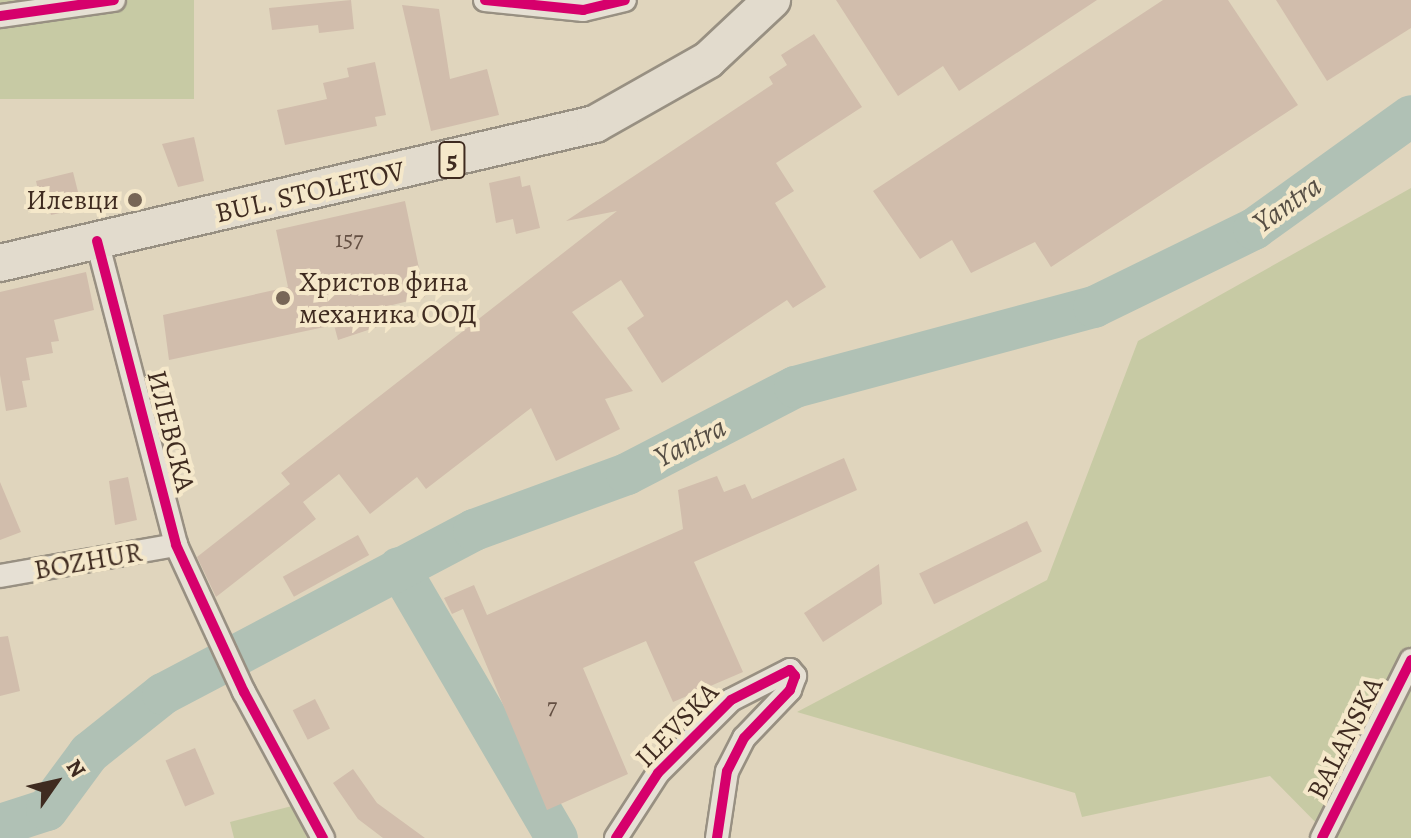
<!DOCTYPE html>
<html>
<head>
<meta charset="utf-8">
<style>
  body { margin:0 }
  #map { position:relative; width:1411px; height:838px; overflow:hidden; background:#e0d5bd; font-family:Alegreya,serif }
  div>[style] { position:absolute }
  [style*='--x'] { left:calc(var(--x)*1px); top:calc(var(--y)*1px); width:calc(var(--w)*1px); rotate:calc(var(--a)*1deg) }
  .green>* { inset:0; background:#c7caa4; transform-origin:0 0 }
  .river>* { height:42px; margin:-21px; padding:0 21px; transform-origin:21px; border-radius:21px; background:#b0c1b5 }
  .building>* { inset:0; background:#d1bdac; transform-origin:0 0 }
  .roads { filter:drop-shadow(2px 0 #989082) drop-shadow(-2px 0 #989082) drop-shadow(0 2px #989082) drop-shadow(0 -2px #989082) }
  .minor>* { height:22px; margin:-11px; padding:0 11px; transform-origin:11px; border-radius:11px; background:#e6e0d4 }
  .primary>* { height:36px; margin:-18px; padding:0 18px; transform-origin:18px; border-radius:18px; background:#e2dbcd }
  .cycleway>* { height:10px; margin:-5px; padding:0 5px; transform-origin:5px; border-radius:5px; background:#d6006c }
  .dots>* { width:22px; height:22px; translate:-50% -50%; box-sizing:border-box; border:4px solid #f5e8ca; border-radius:50% }
  span { translate:-50% -50%; white-space:nowrap; text-align:center; line-height:1.15; -webkit-text-stroke:8px #f5e8ca; paint-order:stroke }
  .number-label { font-size:24px; color:#645043 }
  .number-label span { -webkit-text-stroke-width:0 }
  .shield-label span { padding:2px 6px; background:#f5e8ca; border:2px solid; border-radius:6px; -webkit-text-stroke-width:0 }
  .shield-label { font-size:26px; color:#3f2b20; font-weight:700 }
  .street-label { font-size:28px; color:#3f2b20 }
  .poi-label { font-size:28px; color:#3f2b20 }
  .right { translate:-100% -50%; text-align:right }
  .left { translate:0 -50%; text-align:left }
  .water-label { font-size:30px; color:#564e44; font-style:italic }
  .north { position:absolute; left:16px; top:742px; width:80px; height:80px; -webkit-text-stroke:6px #f5e8ca; paint-order:stroke; rotate:56deg; font-size:22px; font-weight:700; line-height:32px; text-align:center; color:#3f2b20 }
  .north::after { content:''; display:block; margin:auto; width:28px; height:36px; background:#3f2b20; clip-path:polygon(50% 0,100% 100%,50% 72%,0 100%) }
</style>
</head>
<body>
<div id="map">
  <div class="green">
    <i style="left:0;top:0;width:194px;height:99px"></i>
    <i style="clip-path:polygon(1411px 188px,1411px 838px,1331px 838px,1270px 776px,1082px 817px,1075px 793px,797px 712px,1047px 580px,1138px 341px)"></i>
    <i style="clip-path:polygon(292px 806px,307px 838px,234px 838px,230px 822px)"></i>
  </div>
  <div class="river">
    <i style="--x:399;--y:568;--w:313;--a:59.7"></i>
    <i style="--x:0;--y:825;--w:49;--a:-17.7"></i>
    <i style="--x:47;--y:810;--w:71;--a:-53.6"></i>
    <i style="--x:89;--y:753;--w:95;--a:-38.6"></i>
    <i style="--x:163;--y:694;--w:352;--a:-27.8"></i>
    <i style="--x:474;--y:530;--w:163;--a:-20.1"></i>
    <i style="--x:627;--y:474;--w:189;--a:-27.4"></i>
    <i style="--x:795;--y:387;--w:310;--a:-15"></i>
    <i style="--x:1094;--y:307;--w:178;--a:-26"></i>
    <i style="--x:1254;--y:229;--w:193;--a:-35.7"></i>
  </div>
  <div class="building">
    <i style="clip-path:polygon(351px 0,354px 29px,319px 33px,318px 25px,272px 30px,269px 8px)"></i>
    <i style="clip-path:polygon(836px 0,1097px 0,959px 91px,943px 66px,898px 96px)"></i>
    <i style="clip-path:polygon(1163px 0,1228px 0,1298px 105px,1051px 267px,1035px 242px,971px 273px,952px 240px,920px 259px,873px 191px)"></i>
    <i style="clip-path:polygon(1276px 0,1411px 0,1411px 28px,1327px 81px)"></i>
    <i style="clip-path:polygon(402px 5px,439px 9px,450px 79px,487px 69px,499px 115px,431px 131px)"></i>
    <i style="clip-path:polygon(814px 34px,862px 107px,776px 163px,794px 191px,775px 203px,826px 287px,793px 308px,787px 300px,662px 383px,627px 328px,644px 316px,621px 280px,572px 312px,633px 391px,605px 399px,620px 429px,556px 461px,531px 408px,426px 489px,417px 477px,370px 514px,339px 474px,303px 502px,316px 519px,216px 597px,197px 557px,290px 484px,281px 473px,617px 211px,566px 221px,773px 84px,769px 77px,787px 65px,781px 55px)"></i>
    <i style="clip-path:polygon(375px 62px,386px 115px,375px 117px,377px 126px,285px 145px,277px 110px,327px 99px,323px 83px,349px 77px,347px 68px)"></i>
    <i style="clip-path:polygon(194px 137px,204px 181px,178px 187px,162px 144px)"></i>
    <i style="clip-path:polygon(73px 172px,82px 208px,51px 215px,49px 206px,42px 208px,36px 181px)"></i>
    <i style="clip-path:polygon(520px 176px,522px 187px,530px 185px,540px 228px,516px 234px,513px 219px,496px 223px,489px 183px)"></i>
    <i style="clip-path:polygon(405px 201px,425px 297px,384px 307px,386px 324px,338px 340px,334px 325px,169px 360px,163px 315px,288px 287px,276px 230px)"></i>
    <i style="clip-path:polygon(86px 272px,94px 310px,54px 320px,59px 341px,51px 342px,53px 353px,26px 358px,30px 380px,22px 381px,27px 407px,6px 411px,0 375px,0 292px)"></i>
    <i style="clip-path:polygon(844px 458px,857px 490px,694px 562px,743px 672px,673px 702px,646px 641px,583px 668px,628px 774px,547px 810px,463px 609px,452px 614px,444px 598px,474px 585px,487px 615px,683px 529px,678px 490px,717px 476px,724px 492px,745px 484px,752px 499px)"></i>
    <i style="clip-path:polygon(128px 477px,137px 520px,115px 525px,109px 481px)"></i>
    <i style="clip-path:polygon(0 482px,21px 532px,0 540px)"></i>
    <i style="left:1027px;top:521px;width:34px;height:120px;rotate:64deg"></i>
    <i style="left:358px;top:535px;width:23px;height:86px;rotate:61deg"></i>
    <i style="clip-path:polygon(879px 564px,882px 604px,823px 642px,804px 613px)"></i>
    <i style="clip-path:polygon(8px 636px,20px 691px,0 696px,0 637px)"></i>
    <i style="left:315px;top:699px;width:33px;height:25px;rotate:63deg"></i>
    <i style="left:195px;top:748px;width:50px;height:32px;rotate:67deg"></i>
    <i style="clip-path:polygon(353px 769px,377px 803px,425px 838px,383px 838px,358px 819px,333px 783px)"></i>
  </div>
  <div class="roads">
    <div class="minor">
      <i style="--x:485;--y:0;--w:99;--a:5.8"></i>
      <i style="--x:583;--y:10;--w:43;--a:-13.4"></i>
      <i style="--x:0;--y:16;--w:115;--a:-8"></i>
      <i style="--x:97;--y:241;--w:314;--a:75.4"></i>
      <i style="--x:176;--y:545;--w:162;--a:65.2"></i>
      <i style="--x:244;--y:692;--w:166;--a:61.6"></i>
      <i style="--x:0;--y:576;--w:179;--a:-10"></i>
      <i style="--x:616;--y:838;--w:77;--a:-57.1"></i>
      <i style="--x:658;--y:773;--w:103;--a:-45"></i>
      <i style="--x:731;--y:700;--w:66;--a:-27"></i>
      <i style="--x:790;--y:670;--w:8;--a:50"></i>
      <i style="--x:795;--y:676;--w:15;--a:110"></i>
      <i style="--x:790;--y:690;--w:66;--a:133.8"></i>
      <i style="--x:744;--y:738;--w:37;--a:117"></i>
      <i style="--x:727;--y:771;--w:68;--a:98.5"></i>
      <i style="--x:1322;--y:838;--w:199;--a:-63.4"></i>
    </div>
    <div class="primary">
      <i style="--x:0;--y:263;--w:611;--a:-13.15"></i>
      <i style="--x:595;--y:124;--w:130;--a:-29.5"></i>
      <i style="--x:708;--y:60;--w:88;--a:-43.2"></i>
    </div>
  </div>
  <div class="cycleway">
    <i style="--x:485;--y:0;--w:99;--a:5.8"></i>
    <i style="--x:583;--y:10;--w:43;--a:-13.4"></i>
    <i style="--x:0;--y:16;--w:115;--a:-8"></i>
    <i style="--x:97;--y:241;--w:314;--a:75.4"></i>
    <i style="--x:176;--y:545;--w:162;--a:65.2"></i>
    <i style="--x:244;--y:692;--w:166;--a:61.6"></i>
    <i style="--x:616;--y:838;--w:77;--a:-57.1"></i>
    <i style="--x:658;--y:773;--w:103;--a:-45"></i>
    <i style="--x:731;--y:700;--w:66;--a:-27"></i>
    <i style="--x:790;--y:670;--w:8;--a:50"></i>
    <i style="--x:795;--y:676;--w:15;--a:110"></i>
    <i style="--x:790;--y:690;--w:66;--a:133.8"></i>
    <i style="--x:744;--y:738;--w:37;--a:117"></i>
    <i style="--x:727;--y:771;--w:68;--a:98.5"></i>
    <i style="--x:1322;--y:838;--w:199;--a:-63.4"></i>
  </div>
  <div class="dots">
    <i style="left:135px;top:200px;background:#776657"></i>
    <i style="left:283px;top:298px;background:#776657"></i>
  </div>
  <div class="number-label">
    <span style="left:349px;top:240px">157</span>
    <span style="left:552px;top:707px">7</span>
  </div>
  <div class="shield-label">
    <span style="left:452px;top:160px">5</span>
  </div>
  <div class="street-label">
    <span style="left:310px;top:192px;rotate:-13deg">BUL. STOLETOV</span>
    <span style="left:171px;top:431px;rotate:76deg">ИЛЕВСКА</span>
    <span style="left:88px;top:561px;rotate:-10deg">BOZHUR</span>
    <span style="left:677px;top:725px;rotate:-46deg">ILEVSKA</span>
    <span style="left:1345px;top:738px;rotate:-63deg">BALANSKA</span>
  </div>
  <div class="poi-label">
    <span class="right" style="left:119px;top:200px">Илевци</span>
    <span class="left" style="left:299px;top:298px">Христов фина<br>механика ООД</span>
  </div>
  <div class="water-label">
    <span style="left:1287px;top:204px;rotate:-35deg">Yantra</span>
    <span style="left:690px;top:442px;rotate:-27deg">Yantra</span>
  </div>
  <div class="north">N</div>
</div>
</body>
</html>
